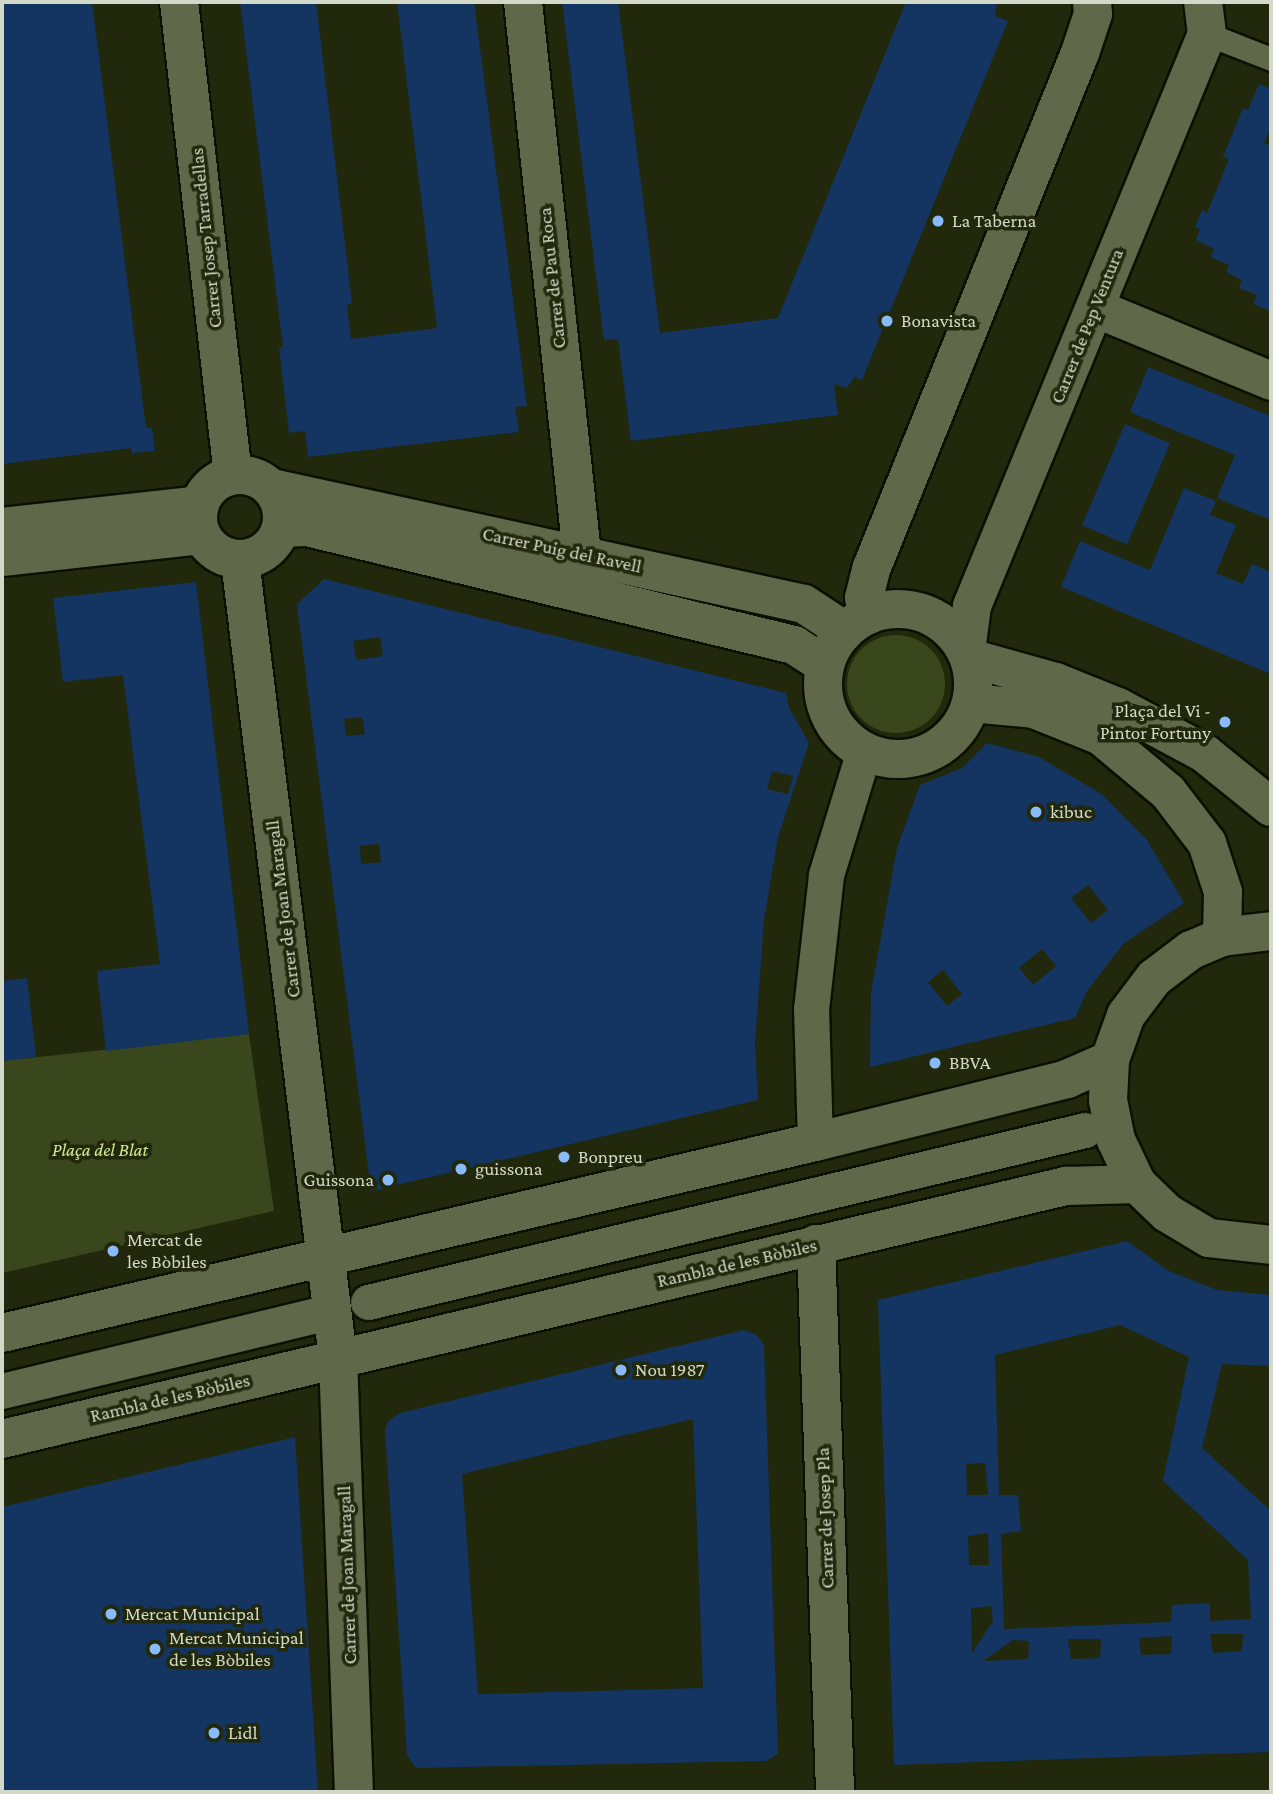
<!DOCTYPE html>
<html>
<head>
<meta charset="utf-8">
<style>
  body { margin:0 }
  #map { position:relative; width:1273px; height:1794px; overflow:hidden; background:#21280b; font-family:"Crimson Pro",serif }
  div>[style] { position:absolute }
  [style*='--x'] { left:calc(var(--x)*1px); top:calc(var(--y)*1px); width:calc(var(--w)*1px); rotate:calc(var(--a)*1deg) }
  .green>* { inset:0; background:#3a461c }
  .round { border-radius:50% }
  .building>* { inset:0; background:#143561; transform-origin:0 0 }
  .roads { filter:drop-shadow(2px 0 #0b1100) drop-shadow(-2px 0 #0b1100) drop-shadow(0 2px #0b1100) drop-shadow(0 -2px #0b1100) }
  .service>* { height:23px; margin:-11.5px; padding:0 11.5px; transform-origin:11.5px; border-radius:11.5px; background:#5f6849 }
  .pedestrian>* { height:35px; margin:-17.5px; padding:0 17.5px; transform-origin:17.5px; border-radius:17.5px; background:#5f6849 }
  .minor>* { height:38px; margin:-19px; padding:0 19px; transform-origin:19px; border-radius:19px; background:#5f6849 }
  .minor>.ring { margin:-19px; padding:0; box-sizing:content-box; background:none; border:38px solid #5f6849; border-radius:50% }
  .secondary>* { height:38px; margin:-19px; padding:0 19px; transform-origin:19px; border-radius:19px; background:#5f6849 }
  .dots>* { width:19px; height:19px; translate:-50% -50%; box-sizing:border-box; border:4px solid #21280b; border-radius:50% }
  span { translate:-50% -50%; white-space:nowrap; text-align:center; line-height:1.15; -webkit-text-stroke:7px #21280b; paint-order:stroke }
  .poi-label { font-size:19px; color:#d3d9c8 }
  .left { translate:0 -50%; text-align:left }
  .right { translate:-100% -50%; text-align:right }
  .street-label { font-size:19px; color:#d3d9c8 }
  .park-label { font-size:19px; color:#d1eb93; font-style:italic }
  .frame { position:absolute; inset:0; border:4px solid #d3d9c8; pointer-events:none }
</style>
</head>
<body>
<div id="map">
  <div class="green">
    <i class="round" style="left:847px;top:635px;width:98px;height:98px"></i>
    <i style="clip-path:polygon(249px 1034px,274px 1211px,2px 1273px,2px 1061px)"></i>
  </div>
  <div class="building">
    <i style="clip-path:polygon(2px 2px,92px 2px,146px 428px,152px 428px,155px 451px,132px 453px,131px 448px,2px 464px)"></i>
    <i style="clip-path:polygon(240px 2px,316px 2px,352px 303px,347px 305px,351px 339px,437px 328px,397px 2px,474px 2px,527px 406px,515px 407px,519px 432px,308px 457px,305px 431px,289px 433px,279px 347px,283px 347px)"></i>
    <i style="clip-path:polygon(562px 2px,618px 2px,660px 333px,778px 318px,906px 2px,997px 2px,995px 16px,1008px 21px,862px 380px,854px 377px,847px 388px,834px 384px,838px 415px,631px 441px,618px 339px,604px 340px)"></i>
    <i style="clip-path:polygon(1259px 84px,1271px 89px,1271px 127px,1264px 143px,1271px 146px,1271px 311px,1253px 304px,1257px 295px,1239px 288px,1242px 280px,1226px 272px,1229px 265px,1211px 257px,1214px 249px,1196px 240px,1200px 229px,1195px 227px,1202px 210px,1207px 213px,1229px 159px,1223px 157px,1243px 108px,1248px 110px)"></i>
    <i style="clip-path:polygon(1148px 367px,1271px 416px,1271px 520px,1217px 498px,1235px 455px,1130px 412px)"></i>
    <i style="left:1125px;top:424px;width:49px;height:110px;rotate:23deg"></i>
    <i style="clip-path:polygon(1184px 488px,1216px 501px,1210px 515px,1236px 525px,1216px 573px,1243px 584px,1252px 564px,1271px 572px,1271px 674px,1061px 587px,1080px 541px,1150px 570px)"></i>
    <i style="clip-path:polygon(evenodd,324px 579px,786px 693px,789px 708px,809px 743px,778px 837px,764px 920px,755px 1043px,758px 1100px,371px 1191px,297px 604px,324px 579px,380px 637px,383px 656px,356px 660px,353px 641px,380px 637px,324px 579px,362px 717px,365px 734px,346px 736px,344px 719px,362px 717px,324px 579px,772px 771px,793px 776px,788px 794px,767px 789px,772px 771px,324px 579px,379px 844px,381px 862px,361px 864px,360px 846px,379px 844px)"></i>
    <i style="clip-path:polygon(196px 582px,249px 1034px,106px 1051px,97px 971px,160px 964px,123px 675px,63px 682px,53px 598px)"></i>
    <i style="clip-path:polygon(evenodd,987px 743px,1039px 757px,1103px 795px,1147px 840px,1184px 903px,1123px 944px,1087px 991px,1075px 1018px,870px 1067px,871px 993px,897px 848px,920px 785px,962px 768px,987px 743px,1088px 885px,1108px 910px,1091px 923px,1071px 898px,1088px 885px,987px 743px,1042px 949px,1056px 966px,1033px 985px,1019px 968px,1042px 949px,987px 743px,943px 970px,962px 994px,947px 1006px,928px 982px,943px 970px)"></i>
    <i style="clip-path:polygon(27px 978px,36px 1057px,2px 1061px,2px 981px)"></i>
    <i style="clip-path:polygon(evenodd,1127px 1241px,1169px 1271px,1217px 1290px,1271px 1295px,1271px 1366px,1222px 1364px,1202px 1448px,1271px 1511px,1271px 1752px,894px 1765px,878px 1300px,1127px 1241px,1120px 1325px,1189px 1357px,1163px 1481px,1248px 1560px,1251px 1619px,1210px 1621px,1210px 1603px,1172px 1605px,1171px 1622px,1004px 1629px,1001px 1534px,1021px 1531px,1018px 1495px,999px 1495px,995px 1355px,1120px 1325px,1127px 1241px,985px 1463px,988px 1495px,967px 1495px,966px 1464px,985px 1463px,1127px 1241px,988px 1533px,989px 1565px,969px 1565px,968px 1536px,988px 1533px,1127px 1241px,991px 1606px,993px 1621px,972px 1653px,971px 1608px,991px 1606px,1127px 1241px,1210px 1634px,1243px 1634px,1242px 1651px,1213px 1653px,1210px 1634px,1127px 1241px,1172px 1636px,1171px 1654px,1141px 1655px,1139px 1638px,1172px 1636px,1127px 1241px,1068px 1639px,1101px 1639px,1100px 1658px,1071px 1659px,1068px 1639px,1127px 1241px,1013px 1640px,1029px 1641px,1028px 1659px,983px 1661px,1013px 1640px)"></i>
    <i style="clip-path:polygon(evenodd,744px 1330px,757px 1335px,764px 1345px,778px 1754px,766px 1761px,416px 1768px,407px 1755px,385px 1430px,388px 1421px,400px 1413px,744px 1330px,693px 1419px,703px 1688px,478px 1694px,462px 1474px,693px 1419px)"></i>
    <i style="clip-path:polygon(295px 1437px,318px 1792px,2px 1792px,2px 1507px)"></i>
  </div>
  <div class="roads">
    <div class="service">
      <i style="--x:1207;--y:34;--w:69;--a:21.3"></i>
    </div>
    <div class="pedestrian">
      <i style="--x:815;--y:1142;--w:133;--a:-91.7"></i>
      <i style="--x:811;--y:1009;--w:135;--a:-83.6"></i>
      <i style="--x:826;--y:875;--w:130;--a:-73"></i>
      <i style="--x:368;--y:1302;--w:737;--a:-13.49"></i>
      <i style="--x:2;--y:1391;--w:324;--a:-13.6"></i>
    </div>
    <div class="minor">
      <i style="--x:179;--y:2;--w:476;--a:83.5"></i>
      <i style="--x:523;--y:2;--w:555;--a:83.9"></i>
      <i style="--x:1095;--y:308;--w:191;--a:22.5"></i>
      <i class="ring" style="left:198px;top:475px;width:46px;height:46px"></i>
      <i style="--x:272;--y:488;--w:544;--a:12.3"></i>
      <i style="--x:804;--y:604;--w:49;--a:33.4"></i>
      <i style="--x:2;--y:527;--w:199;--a:-6.3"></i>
      <i style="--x:281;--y:528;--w:26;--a:-2"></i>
      <i style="--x:307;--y:527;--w:501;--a:13.62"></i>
      <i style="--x:794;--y:645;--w:37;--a:33"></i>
      <i style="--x:2;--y:557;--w:200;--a:-6.3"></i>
      <i style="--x:240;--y:560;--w:804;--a:83"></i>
      <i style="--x:338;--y:1358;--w:434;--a:87.9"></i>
      <i class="ring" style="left:823px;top:609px;width:112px;height:112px"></i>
      <i style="--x:869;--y:615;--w:18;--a:-106"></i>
      <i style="--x:864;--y:598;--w:32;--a:-76"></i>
      <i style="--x:872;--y:567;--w:554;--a:-67.97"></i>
      <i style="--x:1080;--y:53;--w:41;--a:-71.6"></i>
      <i style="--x:1093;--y:14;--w:12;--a:-95"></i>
      <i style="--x:966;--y:651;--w:45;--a:-82.4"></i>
      <i style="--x:972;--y:606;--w:618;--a:-67.67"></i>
      <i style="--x:1207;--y:34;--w:32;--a:-97"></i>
      <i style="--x:970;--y:658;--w:89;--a:15.6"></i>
      <i style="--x:1056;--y:682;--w:67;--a:22"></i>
      <i style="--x:1118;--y:707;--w:98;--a:28.1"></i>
      <i style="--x:1204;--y:753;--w:86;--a:38.9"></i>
      <i style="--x:971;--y:703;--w:63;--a:5.4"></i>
      <i style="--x:1034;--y:709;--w:72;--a:21.9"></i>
      <i style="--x:1101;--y:736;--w:87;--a:39.9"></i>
      <i style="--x:1168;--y:792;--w:64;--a:52.6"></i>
      <i style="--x:1207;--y:843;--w:52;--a:71.9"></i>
      <i style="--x:1223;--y:892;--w:45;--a:91.3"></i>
      <i style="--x:816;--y:1244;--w:548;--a:88.01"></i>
    </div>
    <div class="secondary">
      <i style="--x:1271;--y:931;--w:49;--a:173"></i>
      <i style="--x:1222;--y:937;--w:34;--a:157"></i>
      <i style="--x:1191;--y:950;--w:46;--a:142.9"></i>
      <i style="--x:1154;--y:978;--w:46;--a:127.1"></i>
      <i style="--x:1126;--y:1015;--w:48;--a:109.6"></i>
      <i style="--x:1110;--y:1060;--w:40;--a:92.9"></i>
      <i style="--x:1108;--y:1100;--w:41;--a:78.7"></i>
      <i style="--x:1116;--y:1140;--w:49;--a:64.5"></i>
      <i style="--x:1137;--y:1184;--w:42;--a:44"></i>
      <i style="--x:1167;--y:1213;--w:49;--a:30.8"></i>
      <i style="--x:1209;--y:1238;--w:62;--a:6.4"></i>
      <i style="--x:2;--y:1333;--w:835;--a:-13.22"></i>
      <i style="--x:815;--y:1142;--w:260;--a:-14"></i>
      <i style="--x:1067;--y:1079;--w:47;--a:-23.8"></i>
      <i style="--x:2;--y:1439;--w:1094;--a:-13.38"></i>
      <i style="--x:1066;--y:1186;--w:71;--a:-1.6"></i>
    </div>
  </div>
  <div class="dots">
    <i style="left:938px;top:221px;background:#89bafc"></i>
    <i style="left:887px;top:321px;background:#89bafc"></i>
    <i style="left:1225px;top:722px;background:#89bafc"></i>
    <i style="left:1036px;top:812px;background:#89bafc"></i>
    <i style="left:935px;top:1063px;background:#89bafc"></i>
    <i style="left:564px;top:1157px;background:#89bafc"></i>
    <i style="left:461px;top:1169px;background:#89bafc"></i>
    <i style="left:388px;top:1180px;background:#89bafc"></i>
    <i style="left:113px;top:1251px;background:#89bafc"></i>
    <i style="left:621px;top:1370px;background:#89bafc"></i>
    <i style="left:111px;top:1614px;background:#89bafc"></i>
    <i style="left:155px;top:1649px;background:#89bafc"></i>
    <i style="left:214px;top:1733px;background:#89bafc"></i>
  </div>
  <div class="poi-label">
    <span class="left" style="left:952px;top:221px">La Taberna</span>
    <span class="left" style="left:901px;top:321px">Bonavista</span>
    <span class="right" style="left:1211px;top:722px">Plaça del Vi -<br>Pintor Fortuny</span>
    <span class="left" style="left:1050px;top:812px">kibuc</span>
    <span class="left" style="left:949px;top:1063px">BBVA</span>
    <span class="left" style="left:578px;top:1157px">Bonpreu</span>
    <span class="left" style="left:475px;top:1169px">guissona</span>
    <span class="right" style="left:374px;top:1180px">Guissona</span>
    <span class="left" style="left:127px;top:1251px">Mercat de<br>les Bòbiles</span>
    <span class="left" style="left:635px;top:1370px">Nou 1987</span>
    <span class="left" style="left:125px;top:1614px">Mercat Municipal</span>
    <span class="left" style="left:169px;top:1649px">Mercat Municipal<br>de les Bòbiles</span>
    <span class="left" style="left:228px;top:1733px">Lidl</span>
  </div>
  <div class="street-label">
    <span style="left:206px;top:238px;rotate:-96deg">Carrer Josep Tarradellas</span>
    <span style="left:552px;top:278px;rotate:-96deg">Carrer de Pau Roca</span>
    <span style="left:1087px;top:326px;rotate:-68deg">Carrer de Pep Ventura</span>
    <span style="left:562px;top:550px;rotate:12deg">Carrer Puig del Ravell</span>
    <span style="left:283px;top:909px;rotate:-97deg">Carrer de Joan Maragall</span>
    <span style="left:737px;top:1263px;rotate:-13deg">Rambla de les Bòbiles</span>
    <span style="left:170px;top:1398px;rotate:-13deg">Rambla de les Bòbiles</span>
    <span style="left:825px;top:1518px;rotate:-92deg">Carrer de Josep Pla</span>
    <span style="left:347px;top:1575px;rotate:-92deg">Carrer de Joan Maragall</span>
  </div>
  <div class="park-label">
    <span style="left:100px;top:1150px">Plaça del Blat</span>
  </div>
  <div class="frame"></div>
</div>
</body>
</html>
